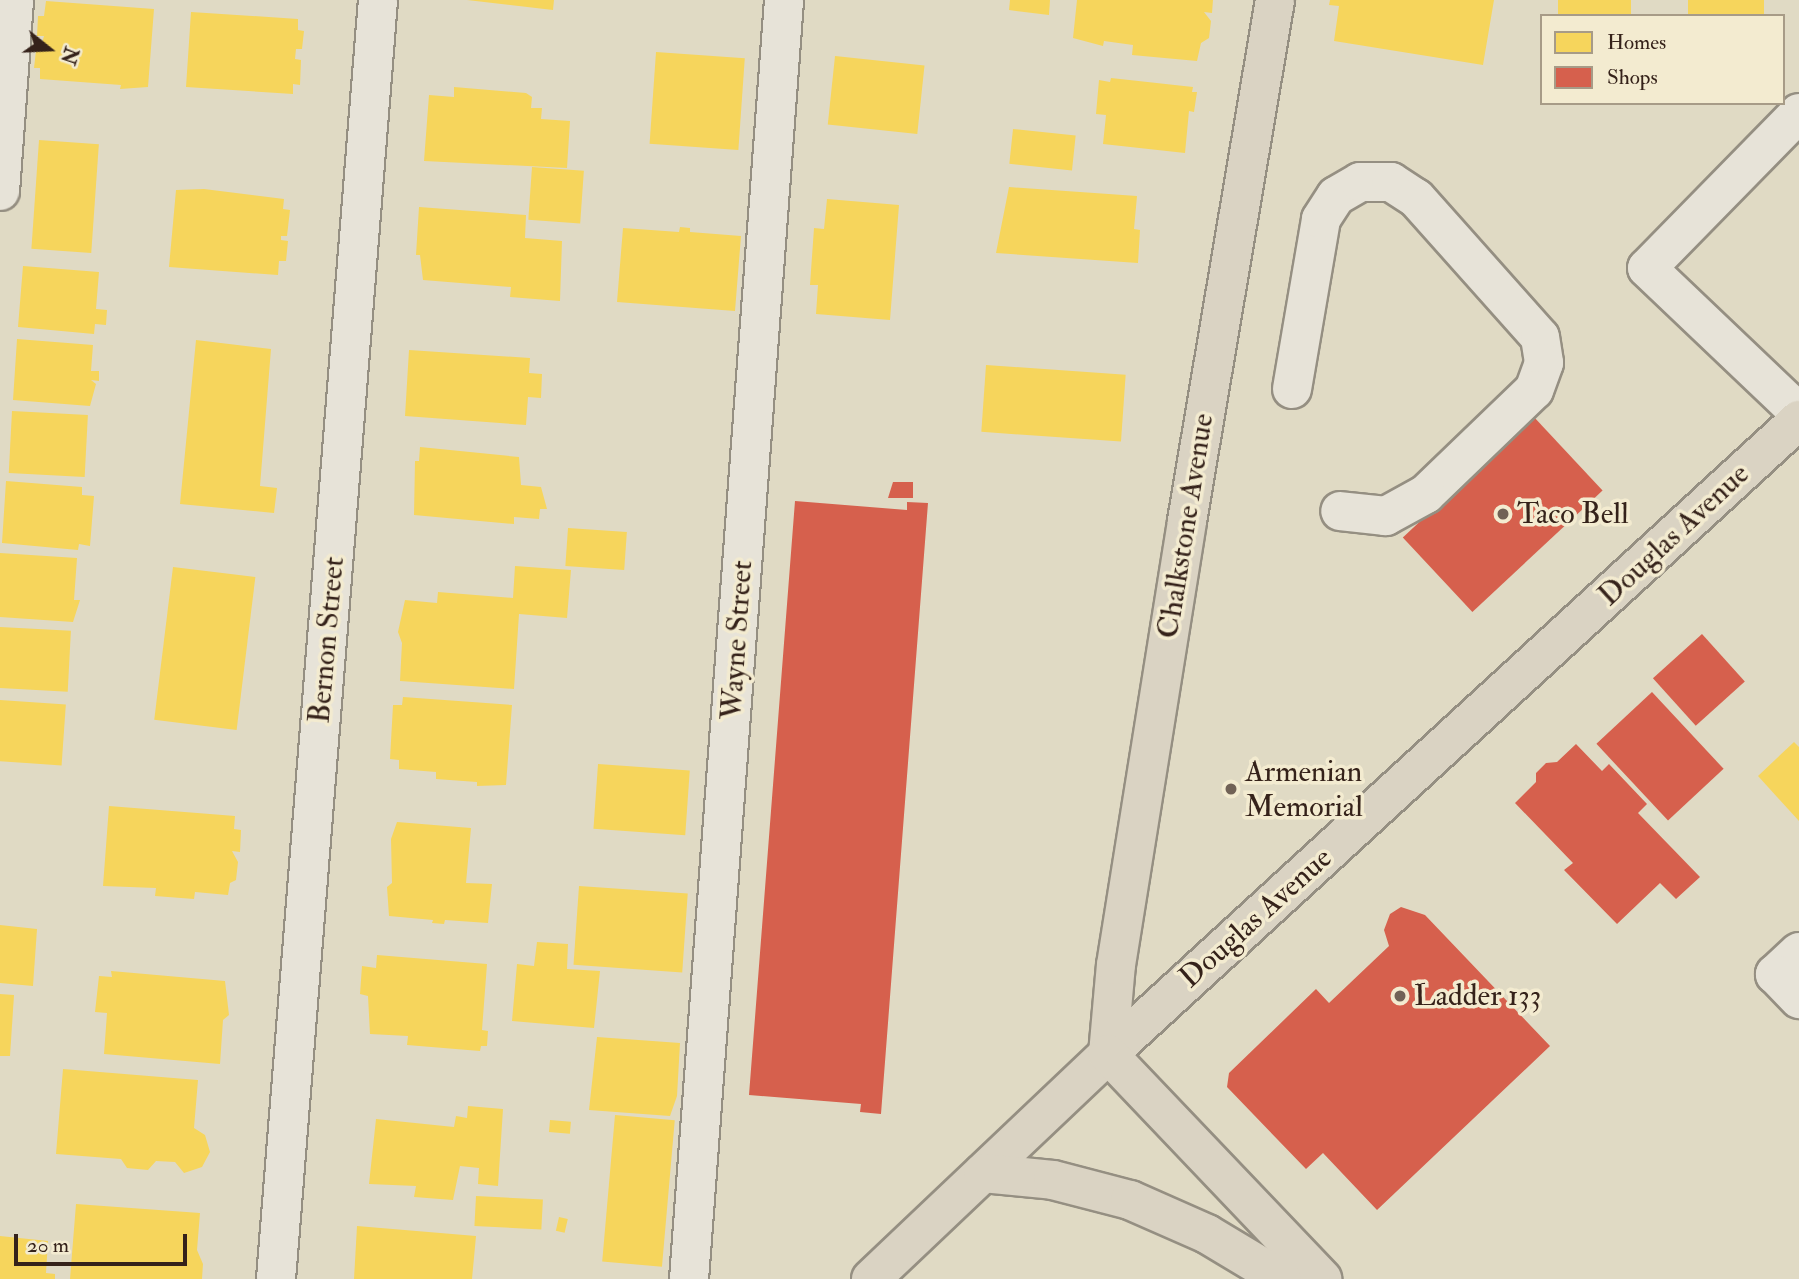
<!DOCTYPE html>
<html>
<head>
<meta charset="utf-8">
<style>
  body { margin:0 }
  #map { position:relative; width:1799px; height:1279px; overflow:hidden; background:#e0dac4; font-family:"IM FELL Double Pica",serif }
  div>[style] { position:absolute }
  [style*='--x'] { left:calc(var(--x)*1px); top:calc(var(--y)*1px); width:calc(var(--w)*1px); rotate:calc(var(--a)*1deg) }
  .homes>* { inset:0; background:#f6d55c; transform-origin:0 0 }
  .shops>* { inset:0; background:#d6604d; transform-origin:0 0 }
  .roads { filter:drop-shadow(2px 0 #958f82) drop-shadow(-2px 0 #958f82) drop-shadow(0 2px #958f82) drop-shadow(0 -2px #958f82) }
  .minor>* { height:38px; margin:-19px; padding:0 19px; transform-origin:19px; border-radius:19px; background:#e7e3d8 }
  .major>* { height:38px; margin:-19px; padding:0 19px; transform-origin:19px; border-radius:19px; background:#dad3c3 }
  .highway>* { height:38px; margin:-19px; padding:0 19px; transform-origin:19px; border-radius:19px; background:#dad3c3 }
  .dots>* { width:19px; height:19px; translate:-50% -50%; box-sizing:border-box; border:4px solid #f3ebd0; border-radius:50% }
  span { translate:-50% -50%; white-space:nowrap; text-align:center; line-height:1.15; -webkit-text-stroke:7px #f3ebd0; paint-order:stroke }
  .poi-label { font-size:30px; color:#35221a }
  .left { translate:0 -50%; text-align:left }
  .street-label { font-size:30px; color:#35221a }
  .legend { position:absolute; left:1540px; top:14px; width:245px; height:91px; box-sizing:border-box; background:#f3ebd0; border:2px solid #a79b87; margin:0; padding:9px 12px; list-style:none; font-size:21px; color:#35221a }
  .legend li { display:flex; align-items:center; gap:14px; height:35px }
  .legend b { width:35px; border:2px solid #a79b87 }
  .north { position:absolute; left:14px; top:14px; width:70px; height:70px; -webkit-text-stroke:5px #f3ebd0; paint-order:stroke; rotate:108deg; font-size:19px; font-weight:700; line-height:28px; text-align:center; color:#35221a }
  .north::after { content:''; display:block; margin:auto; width:24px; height:32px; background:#35221a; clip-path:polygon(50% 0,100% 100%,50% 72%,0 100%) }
  .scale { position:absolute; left:14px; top:1234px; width:173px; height:32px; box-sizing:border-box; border:4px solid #35221a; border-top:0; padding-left:9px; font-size:21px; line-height:24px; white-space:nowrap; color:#35221a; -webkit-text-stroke:5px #f3ebd0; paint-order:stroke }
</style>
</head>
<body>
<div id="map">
  <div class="homes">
    <i style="clip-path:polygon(467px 0,554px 0,553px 10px)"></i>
    <i style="clip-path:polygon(1010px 0,1050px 0,1049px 15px,1009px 10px)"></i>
    <i style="clip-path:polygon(1077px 0,1213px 0,1212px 13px,1204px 12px,1211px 21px,1209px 38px,1201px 43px,1197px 61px,1132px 55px,1133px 45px,1104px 41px,1103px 46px,1073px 38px)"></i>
    <i style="clip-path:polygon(1330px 0,1494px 0,1483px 65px,1334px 41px,1339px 6px,1329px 5px)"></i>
    <i style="left:1558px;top:0;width:73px;height:16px"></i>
    <i style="left:1688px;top:0;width:76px;height:16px"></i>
    <i style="clip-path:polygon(46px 1px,154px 9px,148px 87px,120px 89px,121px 85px,40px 79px,40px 68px,34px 68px,37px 42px,42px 43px,44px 36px,37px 36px,38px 16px,44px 16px)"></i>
    <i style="clip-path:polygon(191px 12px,298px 19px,298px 30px,304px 31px,302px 49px,296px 49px,295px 59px,301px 60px,300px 85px,293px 84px,293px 94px,186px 87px)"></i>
    <i style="left:656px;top:52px;width:89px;height:92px;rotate:4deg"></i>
    <i style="left:835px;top:56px;width:90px;height:69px;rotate:6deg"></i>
    <i style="clip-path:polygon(1111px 78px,1193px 87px,1192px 92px,1197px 92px,1194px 112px,1189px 111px,1185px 153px,1103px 144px,1106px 115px,1096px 114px,1099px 80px,1110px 82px)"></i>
    <i style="clip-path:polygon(454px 87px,526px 93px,532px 97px,531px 108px,542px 108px,541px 119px,570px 121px,567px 168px,424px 161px,429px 95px,454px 97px)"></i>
    <i style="left:1013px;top:129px;width:63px;height:35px;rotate:6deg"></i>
    <i style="left:39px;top:140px;width:60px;height:109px;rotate:4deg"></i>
    <i style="left:532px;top:167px;width:52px;height:53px;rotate:4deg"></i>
    <i style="clip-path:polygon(1009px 187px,1137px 196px,1134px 229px,1140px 230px,1138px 263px,996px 253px)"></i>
    <i style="clip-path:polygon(204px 189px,284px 199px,283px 209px,290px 210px,287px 236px,281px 236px,281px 240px,288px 241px,286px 261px,279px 261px,278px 275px,169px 267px,176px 190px)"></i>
    <i style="clip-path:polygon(827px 199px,899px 205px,890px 320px,816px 314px,818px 285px,810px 285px,814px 228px,824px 229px)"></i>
    <i style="clip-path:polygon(419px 207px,526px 215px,525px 238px,562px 241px,560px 301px,510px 297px,511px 287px,423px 280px,420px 255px,416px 255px)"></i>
    <i style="clip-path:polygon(680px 227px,690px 228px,690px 232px,741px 236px,735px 311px,617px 302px,623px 228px,679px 232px)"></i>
    <i style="clip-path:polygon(23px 266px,99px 272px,96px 309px,107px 310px,106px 325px,95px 324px,94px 334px,18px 327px)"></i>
    <i style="clip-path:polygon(17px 339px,93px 345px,91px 371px,99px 371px,99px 381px,91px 380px,96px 384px,90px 406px,13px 400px)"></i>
    <i style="clip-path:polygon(196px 340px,271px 349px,260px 486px,277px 488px,274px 513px,180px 504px)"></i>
    <i style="clip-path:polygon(409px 350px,530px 358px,529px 373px,542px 374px,541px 398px,528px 397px,526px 425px,405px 416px)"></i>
    <i style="left:986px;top:365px;width:140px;height:67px;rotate:4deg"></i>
    <i style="left:12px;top:411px;width:76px;height:62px;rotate:3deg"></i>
    <i style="clip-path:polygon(420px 447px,519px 457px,521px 485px,541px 487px,547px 509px,540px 509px,539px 519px,514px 517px,514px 524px,414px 515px,415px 461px,419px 461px)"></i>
    <i style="clip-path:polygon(6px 481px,82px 487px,82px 495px,94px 496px,90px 546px,79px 544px,78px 550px,2px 543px)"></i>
    <i style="left:568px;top:528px;width:59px;height:38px;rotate:4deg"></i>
    <i style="clip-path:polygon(0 553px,77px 558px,74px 600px,80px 600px,73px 622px,0 617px)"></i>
    <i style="clip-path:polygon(515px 566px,571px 570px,567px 618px,519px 614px,514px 689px,400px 681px,402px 643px,398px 632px,405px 600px,437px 603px,438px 592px,513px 598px)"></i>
    <i style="left:173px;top:567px;width:83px;height:154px;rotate:7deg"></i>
    <i style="left:0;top:627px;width:71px;height:61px;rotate:3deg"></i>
    <i style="clip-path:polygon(403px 697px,512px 705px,506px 785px,477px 786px,477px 782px,436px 779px,436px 772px,399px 769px,399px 760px,390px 759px,393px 705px,402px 705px)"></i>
    <i style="left:0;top:700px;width:66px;height:61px;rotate:4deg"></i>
    <i style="clip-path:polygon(1794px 742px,1799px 747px,1799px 821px,1758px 776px)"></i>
    <i style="left:598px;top:764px;width:92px;height:65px;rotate:4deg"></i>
    <i style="clip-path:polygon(109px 806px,235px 816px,234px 829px,241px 830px,240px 852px,232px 851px,238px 862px,236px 880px,230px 883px,228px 895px,195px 892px,194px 899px,155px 896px,156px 888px,103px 886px)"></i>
    <i style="clip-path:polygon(397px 822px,471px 828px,466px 883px,492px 884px,488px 923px,445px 920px,444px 924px,432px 923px,433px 920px,389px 916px,387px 887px,392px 883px,391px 839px)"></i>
    <i style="left:579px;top:886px;width:109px;height:79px;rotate:4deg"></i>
    <i style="clip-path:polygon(0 925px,37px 929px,33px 986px,0 983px)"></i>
    <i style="clip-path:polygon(537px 942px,568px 944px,567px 969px,600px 971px,594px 1028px,512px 1021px,517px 964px,534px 966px)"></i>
    <i style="clip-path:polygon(377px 955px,487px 964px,482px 1030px,488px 1031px,487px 1046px,481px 1046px,480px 1051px,407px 1045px,408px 1036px,370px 1034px,368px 996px,360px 994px,362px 966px,376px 968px)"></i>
    <i style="clip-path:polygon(111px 971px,225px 981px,229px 1015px,223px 1020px,220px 1064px,104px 1054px,107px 1013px,95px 1012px,99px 976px,112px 977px)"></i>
    <i style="clip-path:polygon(0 994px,14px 995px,10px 1056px,0 1056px)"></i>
    <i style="clip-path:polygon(597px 1037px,680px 1043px,677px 1096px,670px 1116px,589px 1110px)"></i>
    <i style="clip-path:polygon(63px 1069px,198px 1080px,194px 1128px,205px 1135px,210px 1152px,202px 1167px,184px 1173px,175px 1162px,156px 1161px,148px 1170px,127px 1168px,121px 1159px,56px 1154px)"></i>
    <i style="clip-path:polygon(468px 1106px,503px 1109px,498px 1186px,478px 1184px,479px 1168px,460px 1166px,453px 1200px,414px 1197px,416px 1186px,369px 1184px,376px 1119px,454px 1127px,456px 1116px,467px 1118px)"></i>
    <i style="left:615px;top:1115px;width:60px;height:147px;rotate:5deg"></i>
    <i style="left:550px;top:1120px;width:21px;height:12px;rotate:5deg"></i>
    <i style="left:476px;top:1196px;width:67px;height:30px;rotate:3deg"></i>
    <i style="clip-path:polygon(76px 1204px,200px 1213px,197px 1250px,203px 1264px,202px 1279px,70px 1279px)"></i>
    <i style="left:559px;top:1217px;width:9px;height:14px;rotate:13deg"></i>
    <i style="clip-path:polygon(357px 1226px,476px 1236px,472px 1279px,354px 1279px)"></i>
    <i style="clip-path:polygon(0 1236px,48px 1241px,46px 1273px,55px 1274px,55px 1279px,0 1279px)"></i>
  </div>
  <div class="shops">
    <i style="left:1533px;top:416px;width:102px;height:178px;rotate:47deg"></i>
    <i style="clip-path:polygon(893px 482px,913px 482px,913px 498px,888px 498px)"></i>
    <i style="clip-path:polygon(795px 501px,907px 510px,907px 502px,928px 503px,881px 1114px,860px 1112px,861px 1104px,749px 1095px)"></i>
    <i style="left:1702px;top:634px;width:64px;height:66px;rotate:48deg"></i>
    <i style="left:1652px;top:692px;width:105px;height:76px;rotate:47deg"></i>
    <i style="clip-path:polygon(1576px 744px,1602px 771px,1609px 764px,1647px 804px,1638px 813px,1700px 877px,1676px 899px,1660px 883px,1617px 924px,1564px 870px,1573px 863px,1515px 803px,1536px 782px,1536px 773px,1546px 763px,1557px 762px)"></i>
    <i style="clip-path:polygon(1401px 907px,1425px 915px,1550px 1046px,1377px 1210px,1323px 1153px,1306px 1169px,1227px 1087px,1229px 1073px,1316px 989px,1329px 1003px,1389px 946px,1384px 930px,1390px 914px)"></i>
  </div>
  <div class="roads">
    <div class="minor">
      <i style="--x:1799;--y:113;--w:217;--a:134.4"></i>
      <i style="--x:1647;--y:268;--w:210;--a:43.6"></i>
      <i style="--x:0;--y:191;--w:192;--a:-85.8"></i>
      <i style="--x:1292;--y:389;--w:172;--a:-80.3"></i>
      <i style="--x:1321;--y:219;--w:27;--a:-57"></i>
      <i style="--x:1336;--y:196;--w:28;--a:-30"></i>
      <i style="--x:1360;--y:182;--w:31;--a:0"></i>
      <i style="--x:1391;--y:182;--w:30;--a:33"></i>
      <i style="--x:1416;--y:198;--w:186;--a:48.3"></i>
      <i style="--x:1540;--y:337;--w:26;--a:81"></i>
      <i style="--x:1544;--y:363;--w:29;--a:110"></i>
      <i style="--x:1534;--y:390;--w:150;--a:136.1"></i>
      <i style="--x:1426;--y:494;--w:46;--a:151.2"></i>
      <i style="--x:1386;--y:516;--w:46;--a:-173.8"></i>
      <i style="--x:1799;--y:952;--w:33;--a:137"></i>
      <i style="--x:1775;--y:974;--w:35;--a:46"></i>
      <i style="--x:276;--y:1279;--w:1283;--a:-85.44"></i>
      <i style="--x:689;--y:1279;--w:1283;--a:-85.75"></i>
    </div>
    <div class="major">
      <i style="--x:1108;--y:1054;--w:89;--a:-84.9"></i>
      <i style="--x:1116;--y:965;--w:450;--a:-80.9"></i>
      <i style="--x:1187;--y:521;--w:528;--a:-80.41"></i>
      <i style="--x:871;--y:1279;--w:327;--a:-43.5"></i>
      <i style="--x:1108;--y:1054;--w:938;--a:-42.54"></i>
    </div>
    <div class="highway">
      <i style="--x:1108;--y:1054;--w:311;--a:46.4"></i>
      <i style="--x:983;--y:1173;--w:70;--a:5.7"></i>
      <i style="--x:1053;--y:1180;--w:80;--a:14.6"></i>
      <i style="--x:1130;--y:1200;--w:84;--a:23.8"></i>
      <i style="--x:1207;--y:1234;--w:87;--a:31"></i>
    </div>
  </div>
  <div class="dots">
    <i style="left:1503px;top:514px;background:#716256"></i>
    <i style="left:1231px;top:789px;background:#716256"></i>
    <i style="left:1400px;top:996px;background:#716256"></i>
  </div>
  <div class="poi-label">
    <span class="left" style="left:1517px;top:514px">Taco Bell</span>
    <span class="left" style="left:1245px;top:789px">Armenian<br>Memorial</span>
    <span class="left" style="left:1414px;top:996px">Ladder 133</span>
  </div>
  <div class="street-label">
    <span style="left:1186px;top:526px;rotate:-81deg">Chalkstone Avenue</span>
    <span style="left:1674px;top:535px;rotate:-43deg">Douglas Avenue</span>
    <span style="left:327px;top:640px;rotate:-85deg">Bernon Street</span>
    <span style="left:737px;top:640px;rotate:-86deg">Wayne Street</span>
    <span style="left:1256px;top:918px;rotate:-42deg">Douglas Avenue</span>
  </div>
  <ul class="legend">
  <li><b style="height:19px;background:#f6d55c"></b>Homes</li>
  <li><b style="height:19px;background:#d6604d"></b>Shops</li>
  </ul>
  <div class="north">N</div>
  <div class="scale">20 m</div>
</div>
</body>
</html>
